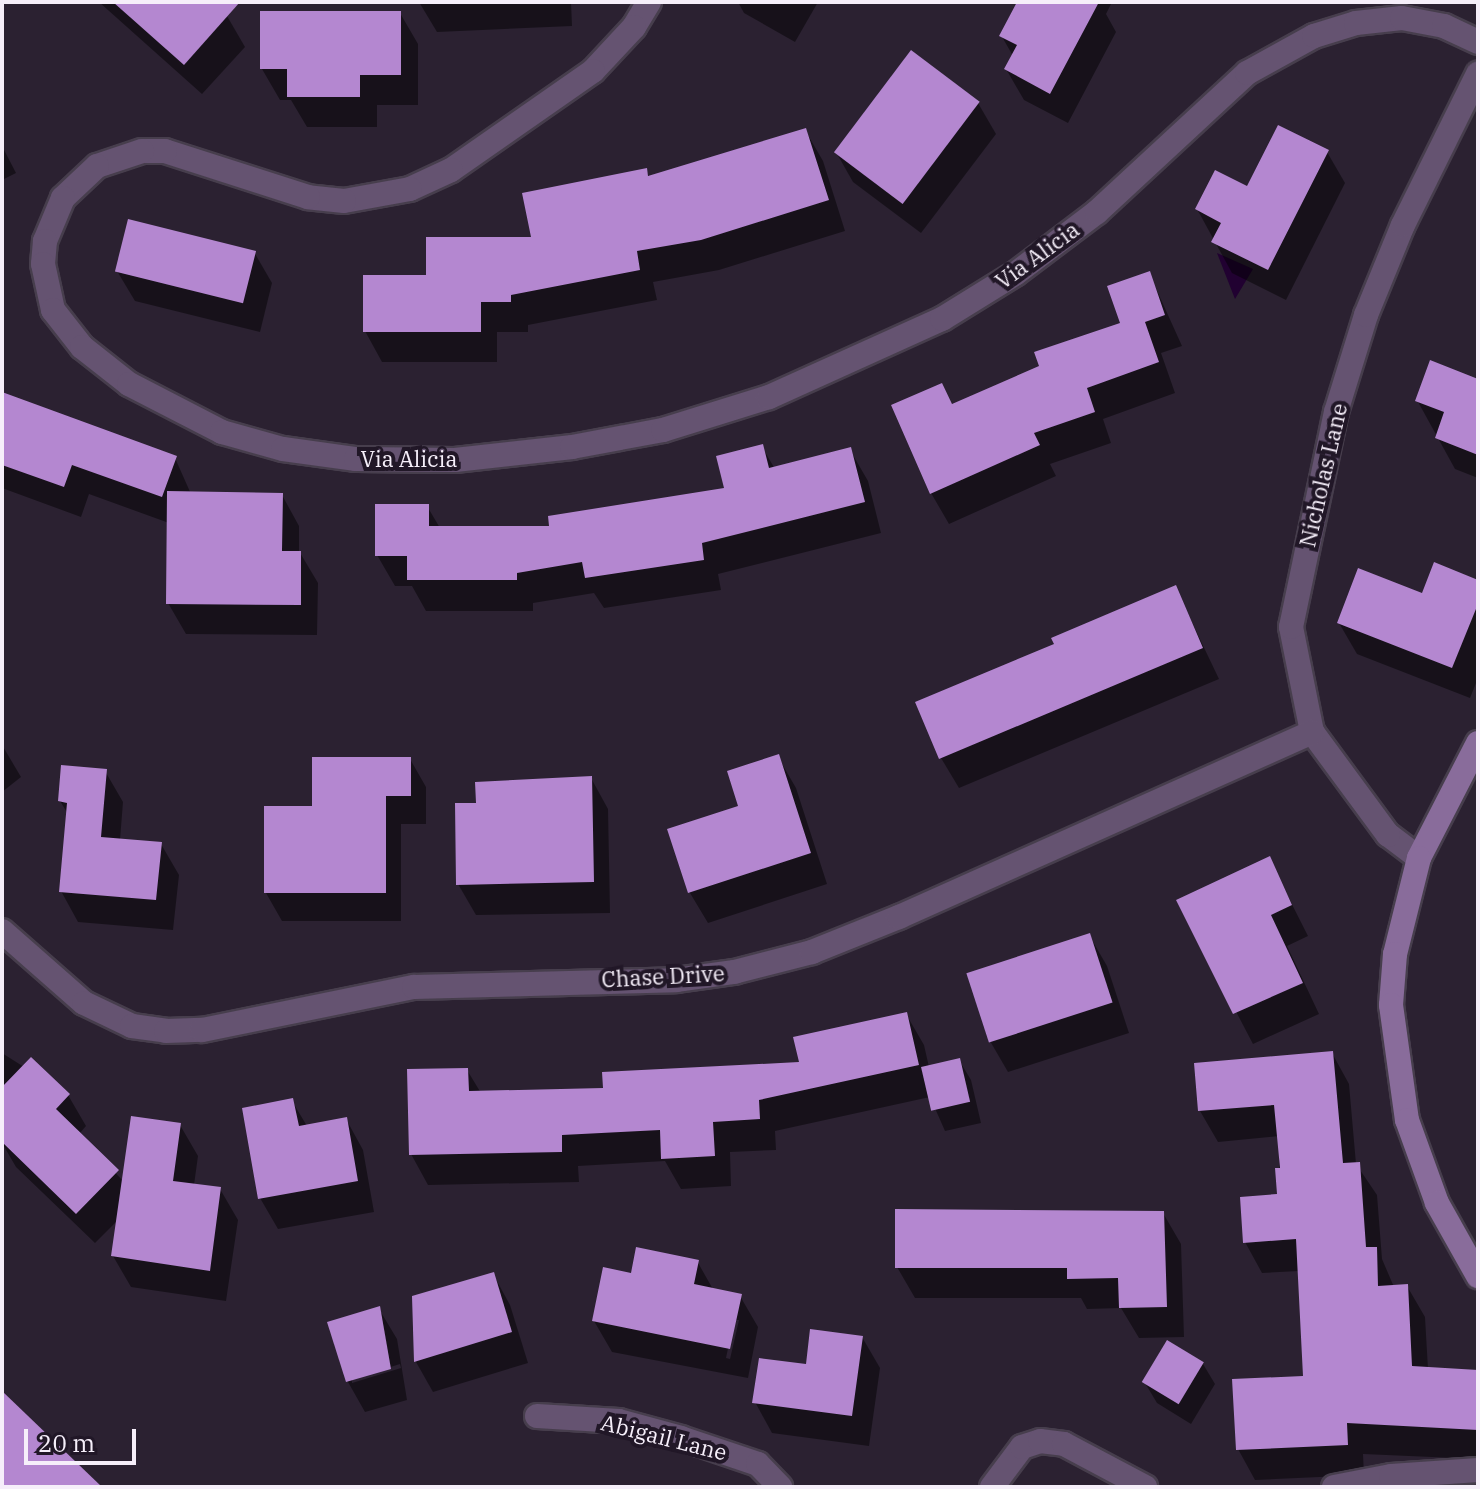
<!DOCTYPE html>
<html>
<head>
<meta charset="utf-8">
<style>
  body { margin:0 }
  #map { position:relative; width:1480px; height:1489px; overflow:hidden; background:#2b2131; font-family:"IBM Plex Serif",serif }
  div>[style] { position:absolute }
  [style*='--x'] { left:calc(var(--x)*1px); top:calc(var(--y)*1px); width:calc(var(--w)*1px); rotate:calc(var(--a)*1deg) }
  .water>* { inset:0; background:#210131 }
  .shadow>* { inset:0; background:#0007 }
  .building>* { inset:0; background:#b487d0; transform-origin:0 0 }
  .roads { filter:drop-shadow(2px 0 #473e4d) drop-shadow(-2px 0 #473e4d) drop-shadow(0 2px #473e4d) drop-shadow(0 -2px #473e4d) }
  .street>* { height:24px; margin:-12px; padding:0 12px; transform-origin:12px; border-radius:12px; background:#655371 }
  .secondary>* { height:24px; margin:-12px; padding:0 12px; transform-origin:12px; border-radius:12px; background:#896c9b }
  span { translate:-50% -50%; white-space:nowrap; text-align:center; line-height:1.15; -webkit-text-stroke:8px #211727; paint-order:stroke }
  .street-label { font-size:22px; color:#f6effa }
  .frame { position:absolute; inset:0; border:4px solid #f6effa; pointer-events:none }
  .scale { position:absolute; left:24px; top:1429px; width:112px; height:36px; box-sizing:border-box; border:4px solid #f6effa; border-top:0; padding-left:10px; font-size:24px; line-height:28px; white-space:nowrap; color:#f6effa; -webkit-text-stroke:6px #211727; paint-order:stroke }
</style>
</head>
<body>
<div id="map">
  <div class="water">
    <i style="clip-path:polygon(1217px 253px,1253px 269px,1235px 299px)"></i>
  </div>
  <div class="shadow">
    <i style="clip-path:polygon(99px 2px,211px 2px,227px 16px,245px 47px,202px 94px)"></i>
    <i style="clip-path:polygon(419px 2px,571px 2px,572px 26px,437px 32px)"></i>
    <i style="clip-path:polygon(738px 2px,818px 2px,795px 42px,744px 13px)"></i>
    <i style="clip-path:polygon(1019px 2px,1112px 2px,1106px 14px,1116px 32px,1068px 123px,1024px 100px,1006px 69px,1013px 56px,1001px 35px)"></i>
    <i style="clip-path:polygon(400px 13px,418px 44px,418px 105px,377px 105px,377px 127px,307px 127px,291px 100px,280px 100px,262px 69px)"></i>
    <i style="clip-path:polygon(978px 103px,996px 134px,921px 233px,853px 182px,836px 152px)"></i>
    <i style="clip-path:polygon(805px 130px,823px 161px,845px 231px,719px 270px,653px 282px,657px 300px,528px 325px,528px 332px,497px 332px,497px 362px,382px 362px,365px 331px,428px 277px,533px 239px,646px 171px,650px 178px)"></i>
    <i style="clip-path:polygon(2px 146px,16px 173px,2px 180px)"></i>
    <i style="clip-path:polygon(1327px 152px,1345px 183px,1286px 300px,1232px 273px,1197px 209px)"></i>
    <i style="clip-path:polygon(254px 252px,272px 283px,260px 332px,135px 301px,117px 271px)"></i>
    <i style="clip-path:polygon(1149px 273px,1182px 346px,1161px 353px,1175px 393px,1103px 419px,1111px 443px,1050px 464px,1056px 476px,949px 524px,931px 493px,941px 385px,953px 406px,1042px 368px,1122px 324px)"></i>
    <i style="clip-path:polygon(1478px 381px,1478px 478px,1455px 469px,1417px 400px)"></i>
    <i style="clip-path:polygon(2px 394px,175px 458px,191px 494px,282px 495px,299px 526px,299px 551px,318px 583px,317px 635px,186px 634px,168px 603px,169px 523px,89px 494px,81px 517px,2px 488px)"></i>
    <i style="clip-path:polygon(762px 447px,775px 469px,850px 450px,868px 481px,881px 533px,718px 574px,721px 590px,604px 608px,594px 593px,533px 603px,533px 611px,426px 611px,412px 586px,395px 586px,377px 555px,427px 506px,440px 528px,552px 528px,727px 490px)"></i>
    <i style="clip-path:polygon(1478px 582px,1478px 678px,1470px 698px,1357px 654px,1339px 623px)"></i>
    <i style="clip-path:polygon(1175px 587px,1219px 679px,959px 788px,941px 758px)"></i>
    <i style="clip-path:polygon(2px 745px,21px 777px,2px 792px)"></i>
    <i style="clip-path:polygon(778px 757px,796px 788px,827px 884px,708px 923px,690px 893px,670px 830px,741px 807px)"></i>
    <i style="clip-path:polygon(410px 759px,426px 787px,426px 824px,401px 824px,401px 921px,282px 921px,266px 893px,314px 808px)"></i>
    <i style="clip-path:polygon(105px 771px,123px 802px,120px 840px,161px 844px,179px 875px,173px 930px,78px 922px,61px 891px,68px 814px,60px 801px)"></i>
    <i style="clip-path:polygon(591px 778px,608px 809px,610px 913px,476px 915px,458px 884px,478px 805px)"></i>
    <i style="clip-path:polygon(1269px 859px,1308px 936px,1287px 946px,1319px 1014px,1253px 1044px,1220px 981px)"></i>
    <i style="clip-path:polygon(1089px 935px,1107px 966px,1129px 1033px,1008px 1072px,990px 1041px,969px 974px)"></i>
    <i style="clip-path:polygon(906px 1014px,924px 1045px,929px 1067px,959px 1060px,971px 1080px,981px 1123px,945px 1131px,930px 1097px,775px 1131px,776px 1150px,730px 1152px,731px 1186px,681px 1189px,665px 1161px,578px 1166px,579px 1182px,428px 1185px,411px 1154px,467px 1070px,481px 1093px,605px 1090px,801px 1064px)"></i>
    <i style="clip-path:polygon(2px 1053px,68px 1095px,86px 1126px,79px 1134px,124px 1182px,180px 1125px,198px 1156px,194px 1185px,220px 1189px,238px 1220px,226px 1301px,131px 1287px,113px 1256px,119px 1219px,95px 1243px,16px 1167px,2px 1143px)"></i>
    <i style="clip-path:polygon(1332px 1053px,1349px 1084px,1356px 1164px,1377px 1195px,1382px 1259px,1394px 1287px,1407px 1286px,1425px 1317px,1428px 1369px,1478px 1372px,1478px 1459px,1363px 1454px,1364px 1475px,1255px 1480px,1238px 1449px,1305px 1378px,1299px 1271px,1262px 1273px,1245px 1242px,1279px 1196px,1279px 1136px,1218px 1142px,1200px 1111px)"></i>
    <i style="clip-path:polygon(292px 1101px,307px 1126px,346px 1119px,363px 1150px,374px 1212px,278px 1229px,260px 1198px)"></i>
    <i style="clip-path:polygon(1163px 1213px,1181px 1244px,1184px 1337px,1139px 1338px,1121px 1308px,1087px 1309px,1081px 1298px,915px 1298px,897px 1267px)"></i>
    <i style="clip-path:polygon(evenodd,697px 1261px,714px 1291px,740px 1296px,758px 1327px,748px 1378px,612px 1352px,594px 1321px,632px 1275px,697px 1261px,734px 1320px,739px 1320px,730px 1359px,726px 1358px,734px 1320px)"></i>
    <i style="clip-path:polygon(493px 1274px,510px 1305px,528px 1363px,433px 1392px,416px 1362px)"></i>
    <i style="clip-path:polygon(evenodd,379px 1309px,397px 1339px,407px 1400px,365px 1412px,348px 1382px,330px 1323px,379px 1309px,400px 1364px,401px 1368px,352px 1383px,352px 1379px,400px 1364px)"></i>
    <i style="clip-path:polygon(862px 1337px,880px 1368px,869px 1446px,772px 1433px,755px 1402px)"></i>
    <i style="clip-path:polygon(1203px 1364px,1215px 1384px,1191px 1424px,1157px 1403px,1145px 1383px)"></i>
  </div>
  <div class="building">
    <i style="clip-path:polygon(113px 2px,240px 2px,184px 65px)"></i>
    <i style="clip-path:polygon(1017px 2px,1099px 2px,1050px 94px,1004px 69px,1017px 45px,999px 36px)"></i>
    <i style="clip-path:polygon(260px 11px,401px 11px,401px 75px,360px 75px,360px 97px,287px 97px,287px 69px,260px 69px)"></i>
    <i style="left:911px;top:50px;width:86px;height:128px;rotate:37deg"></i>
    <i style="clip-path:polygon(1278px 125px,1329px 150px,1268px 270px,1211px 242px,1221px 223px,1195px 209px,1215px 170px,1247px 186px)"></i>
    <i style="clip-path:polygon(806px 128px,829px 200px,701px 240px,637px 251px,640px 270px,511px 295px,511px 302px,481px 302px,481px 332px,363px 332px,363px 275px,426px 275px,426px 237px,531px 237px,522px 193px,647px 168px,648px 176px)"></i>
    <i style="left:128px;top:219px;width:132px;height:54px;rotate:14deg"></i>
    <i style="clip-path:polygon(1150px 271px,1165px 315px,1145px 322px,1159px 362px,1087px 388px,1095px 412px,1034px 433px,1040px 445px,930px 494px,891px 405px,942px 383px,952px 404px,1039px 366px,1034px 352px,1120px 323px,1107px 286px)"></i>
    <i style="clip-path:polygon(1430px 360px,1478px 379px,1478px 455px,1435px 438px,1444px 412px,1415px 401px)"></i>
    <i style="clip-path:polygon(2px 392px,177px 456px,162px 497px,72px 465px,64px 487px,2px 465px)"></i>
    <i style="clip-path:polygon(763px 444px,769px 468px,851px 447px,865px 502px,702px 543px,704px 560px,585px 578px,582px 562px,517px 573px,517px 580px,407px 580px,407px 556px,375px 556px,375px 504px,429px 504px,429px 526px,549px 526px,548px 516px,724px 488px,716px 456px)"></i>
    <i style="clip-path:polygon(167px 491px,283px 493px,282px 551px,301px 551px,301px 605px,166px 604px)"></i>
    <i style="clip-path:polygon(1434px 562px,1478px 580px,1478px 604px,1452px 668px,1337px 623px,1358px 568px,1422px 593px)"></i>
    <i style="clip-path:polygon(1176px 585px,1203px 648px,939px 759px,915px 702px,1054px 644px,1051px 638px)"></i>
    <i style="clip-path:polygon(779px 754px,811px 853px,688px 893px,667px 829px,738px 806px,727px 771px)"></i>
    <i style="clip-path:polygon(312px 757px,411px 757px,411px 796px,386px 796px,386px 893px,264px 893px,264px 806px,312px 806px)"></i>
    <i style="clip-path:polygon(61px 765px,107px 769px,101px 837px,162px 842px,156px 900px,59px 892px,67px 803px,58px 801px)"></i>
    <i style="clip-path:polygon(592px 776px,594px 882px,456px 885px,455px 803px,476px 803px,475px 782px)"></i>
    <i style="clip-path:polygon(1270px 856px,1292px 905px,1271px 915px,1303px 983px,1233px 1014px,1176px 900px)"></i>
    <i style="left:1090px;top:933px;width:73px;height:130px;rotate:72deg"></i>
    <i style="clip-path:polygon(907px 1012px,919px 1065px,759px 1100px,760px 1119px,713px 1122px,715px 1156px,661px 1159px,660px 1130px,562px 1135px,562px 1152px,409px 1155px,407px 1069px,468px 1068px,469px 1091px,603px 1088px,602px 1072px,799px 1062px,793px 1037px)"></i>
    <i style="clip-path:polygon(1333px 1051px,1343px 1163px,1360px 1162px,1366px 1247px,1377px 1247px,1378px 1286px,1408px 1284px,1412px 1366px,1478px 1370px,1478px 1430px,1347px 1423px,1348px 1445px,1236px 1450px,1232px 1379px,1303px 1376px,1296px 1239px,1243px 1243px,1240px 1197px,1277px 1194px,1275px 1168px,1280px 1168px,1274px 1105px,1198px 1111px,1194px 1063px)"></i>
    <i style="clip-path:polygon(31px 1057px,70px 1094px,56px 1109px,119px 1170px,76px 1214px,2px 1142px,2px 1087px)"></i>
    <i style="left:960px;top:1058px;width:45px;height:40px;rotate:77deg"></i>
    <i style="clip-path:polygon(293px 1098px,299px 1126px,347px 1117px,358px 1181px,258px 1199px,242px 1108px)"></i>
    <i style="clip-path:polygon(131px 1116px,181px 1123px,173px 1181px,221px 1187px,210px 1271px,111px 1256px)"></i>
    <i style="clip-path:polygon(895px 1209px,1164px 1211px,1167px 1307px,1119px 1308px,1118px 1278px,1067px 1279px,1067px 1268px,895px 1268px)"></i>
    <i style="clip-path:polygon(636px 1247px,699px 1260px,694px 1284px,742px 1294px,730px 1349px,592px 1321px,603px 1267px,631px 1273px)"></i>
    <i style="clip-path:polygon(494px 1272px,512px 1332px,414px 1362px,412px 1296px)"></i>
    <i style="clip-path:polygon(380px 1306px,391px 1369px,346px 1382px,327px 1322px)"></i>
    <i style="clip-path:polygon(810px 1329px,863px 1336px,852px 1416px,752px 1403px,759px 1358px,806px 1364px)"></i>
    <i style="left:1167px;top:1340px;width:43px;height:49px;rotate:31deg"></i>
    <i style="clip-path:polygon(2px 1391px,102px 1487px,2px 1487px)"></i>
  </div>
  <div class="roads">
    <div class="street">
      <i style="--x:649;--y:2;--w:29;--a:121"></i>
      <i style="--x:634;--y:27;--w:60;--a:133"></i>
      <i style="--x:593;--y:71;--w:173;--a:145.1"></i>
      <i style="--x:451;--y:170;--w:45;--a:155.1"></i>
      <i style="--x:410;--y:189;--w:67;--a:169.7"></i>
      <i style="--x:344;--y:201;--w:36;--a:-174"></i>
      <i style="--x:308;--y:197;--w:150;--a:-162.2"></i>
      <i style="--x:165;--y:151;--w:23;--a:180"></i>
      <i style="--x:142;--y:151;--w:47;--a:161.6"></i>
      <i style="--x:97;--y:166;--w:47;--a:136.7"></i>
      <i style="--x:63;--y:198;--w:47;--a:112.7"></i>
      <i style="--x:45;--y:241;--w:23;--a:95"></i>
      <i style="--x:43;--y:264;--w:47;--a:77.7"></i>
      <i style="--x:53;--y:310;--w:47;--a:51.9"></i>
      <i style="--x:82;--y:347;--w:60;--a:38.2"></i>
      <i style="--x:129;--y:384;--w:105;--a:27.3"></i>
      <i style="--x:222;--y:432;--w:63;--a:15.6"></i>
      <i style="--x:283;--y:449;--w:74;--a:7.8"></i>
      <i style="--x:356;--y:459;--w:99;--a:0.6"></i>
      <i style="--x:455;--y:460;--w:118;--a:-6.3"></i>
      <i style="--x:572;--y:447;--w:93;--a:-10.6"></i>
      <i style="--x:663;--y:430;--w:111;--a:-17.3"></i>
      <i style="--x:769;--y:397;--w:190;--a:-24.3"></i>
      <i style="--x:942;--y:319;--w:86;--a:-31.7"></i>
      <i style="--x:1015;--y:274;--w:103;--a:-37.1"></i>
      <i style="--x:1097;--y:212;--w:205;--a:-42.8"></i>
      <i style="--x:1247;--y:73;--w:77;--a:-28.9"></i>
      <i style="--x:1314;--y:36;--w:44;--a:-17.2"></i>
      <i style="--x:1356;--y:23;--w:46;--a:-6.2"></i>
      <i style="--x:1402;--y:18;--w:43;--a:10.8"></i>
      <i style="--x:1444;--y:26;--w:38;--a:25"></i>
      <i style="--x:1419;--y:858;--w:39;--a:-143"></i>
      <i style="--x:1388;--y:835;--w:128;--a:-126.4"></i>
      <i style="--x:1312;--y:732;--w:107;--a:-101.3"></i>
      <i style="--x:1291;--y:627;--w:220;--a:-78.2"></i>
      <i style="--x:1336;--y:412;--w:102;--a:-72.8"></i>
      <i style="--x:1366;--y:315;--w:97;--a:-67.7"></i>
      <i style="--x:1403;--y:225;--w:169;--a:-63.6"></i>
      <i style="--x:2;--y:931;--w:109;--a:41.3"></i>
      <i style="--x:84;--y:1003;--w:53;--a:25.6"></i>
      <i style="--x:132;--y:1026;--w:34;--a:8"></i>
      <i style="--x:166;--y:1031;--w:36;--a:-2"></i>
      <i style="--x:202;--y:1030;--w:216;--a:-11.5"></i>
      <i style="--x:414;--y:987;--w:262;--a:-1.5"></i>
      <i style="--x:676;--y:980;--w:59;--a:-7.9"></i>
      <i style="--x:734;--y:972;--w:81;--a:-14.4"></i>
      <i style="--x:812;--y:952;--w:94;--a:-21.9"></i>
      <i style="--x:899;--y:917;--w:453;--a:-24.1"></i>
      <i style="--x:537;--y:1416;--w:82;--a:3.5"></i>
      <i style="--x:619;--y:1421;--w:64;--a:15.3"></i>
      <i style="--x:681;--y:1438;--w:81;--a:18.7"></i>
      <i style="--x:758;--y:1464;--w:32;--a:46"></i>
      <i style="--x:992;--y:1487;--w:50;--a:-53.1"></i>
      <i style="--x:1022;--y:1447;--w:19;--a:-18"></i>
      <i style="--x:1040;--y:1441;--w:24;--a:7"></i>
      <i style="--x:1064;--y:1444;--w:92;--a:28"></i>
      <i style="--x:1334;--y:1487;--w:58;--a:-10.9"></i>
      <i style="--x:1391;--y:1476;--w:87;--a:-3.9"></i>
    </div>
    <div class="secondary">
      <i style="--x:1478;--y:743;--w:129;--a:117.2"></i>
      <i style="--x:1419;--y:858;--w:99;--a:104"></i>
      <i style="--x:1395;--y:954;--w:51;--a:94.5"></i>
      <i style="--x:1391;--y:1005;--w:116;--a:82.1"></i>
      <i style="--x:1407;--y:1120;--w:88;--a:70.1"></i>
      <i style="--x:1437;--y:1203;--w:84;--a:60.7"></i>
    </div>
  </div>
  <div class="street-label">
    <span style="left:1037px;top:255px;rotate:-36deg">Via Alicia</span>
    <span style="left:409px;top:459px">Via Alicia</span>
    <span style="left:1323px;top:475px;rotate:-77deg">Nicholas Lane</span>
    <span style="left:663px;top:976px;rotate:-3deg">Chase Drive</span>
    <span style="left:664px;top:1437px;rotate:14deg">Abigail Lane</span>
  </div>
  <div class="frame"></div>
  <div class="scale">20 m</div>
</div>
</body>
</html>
